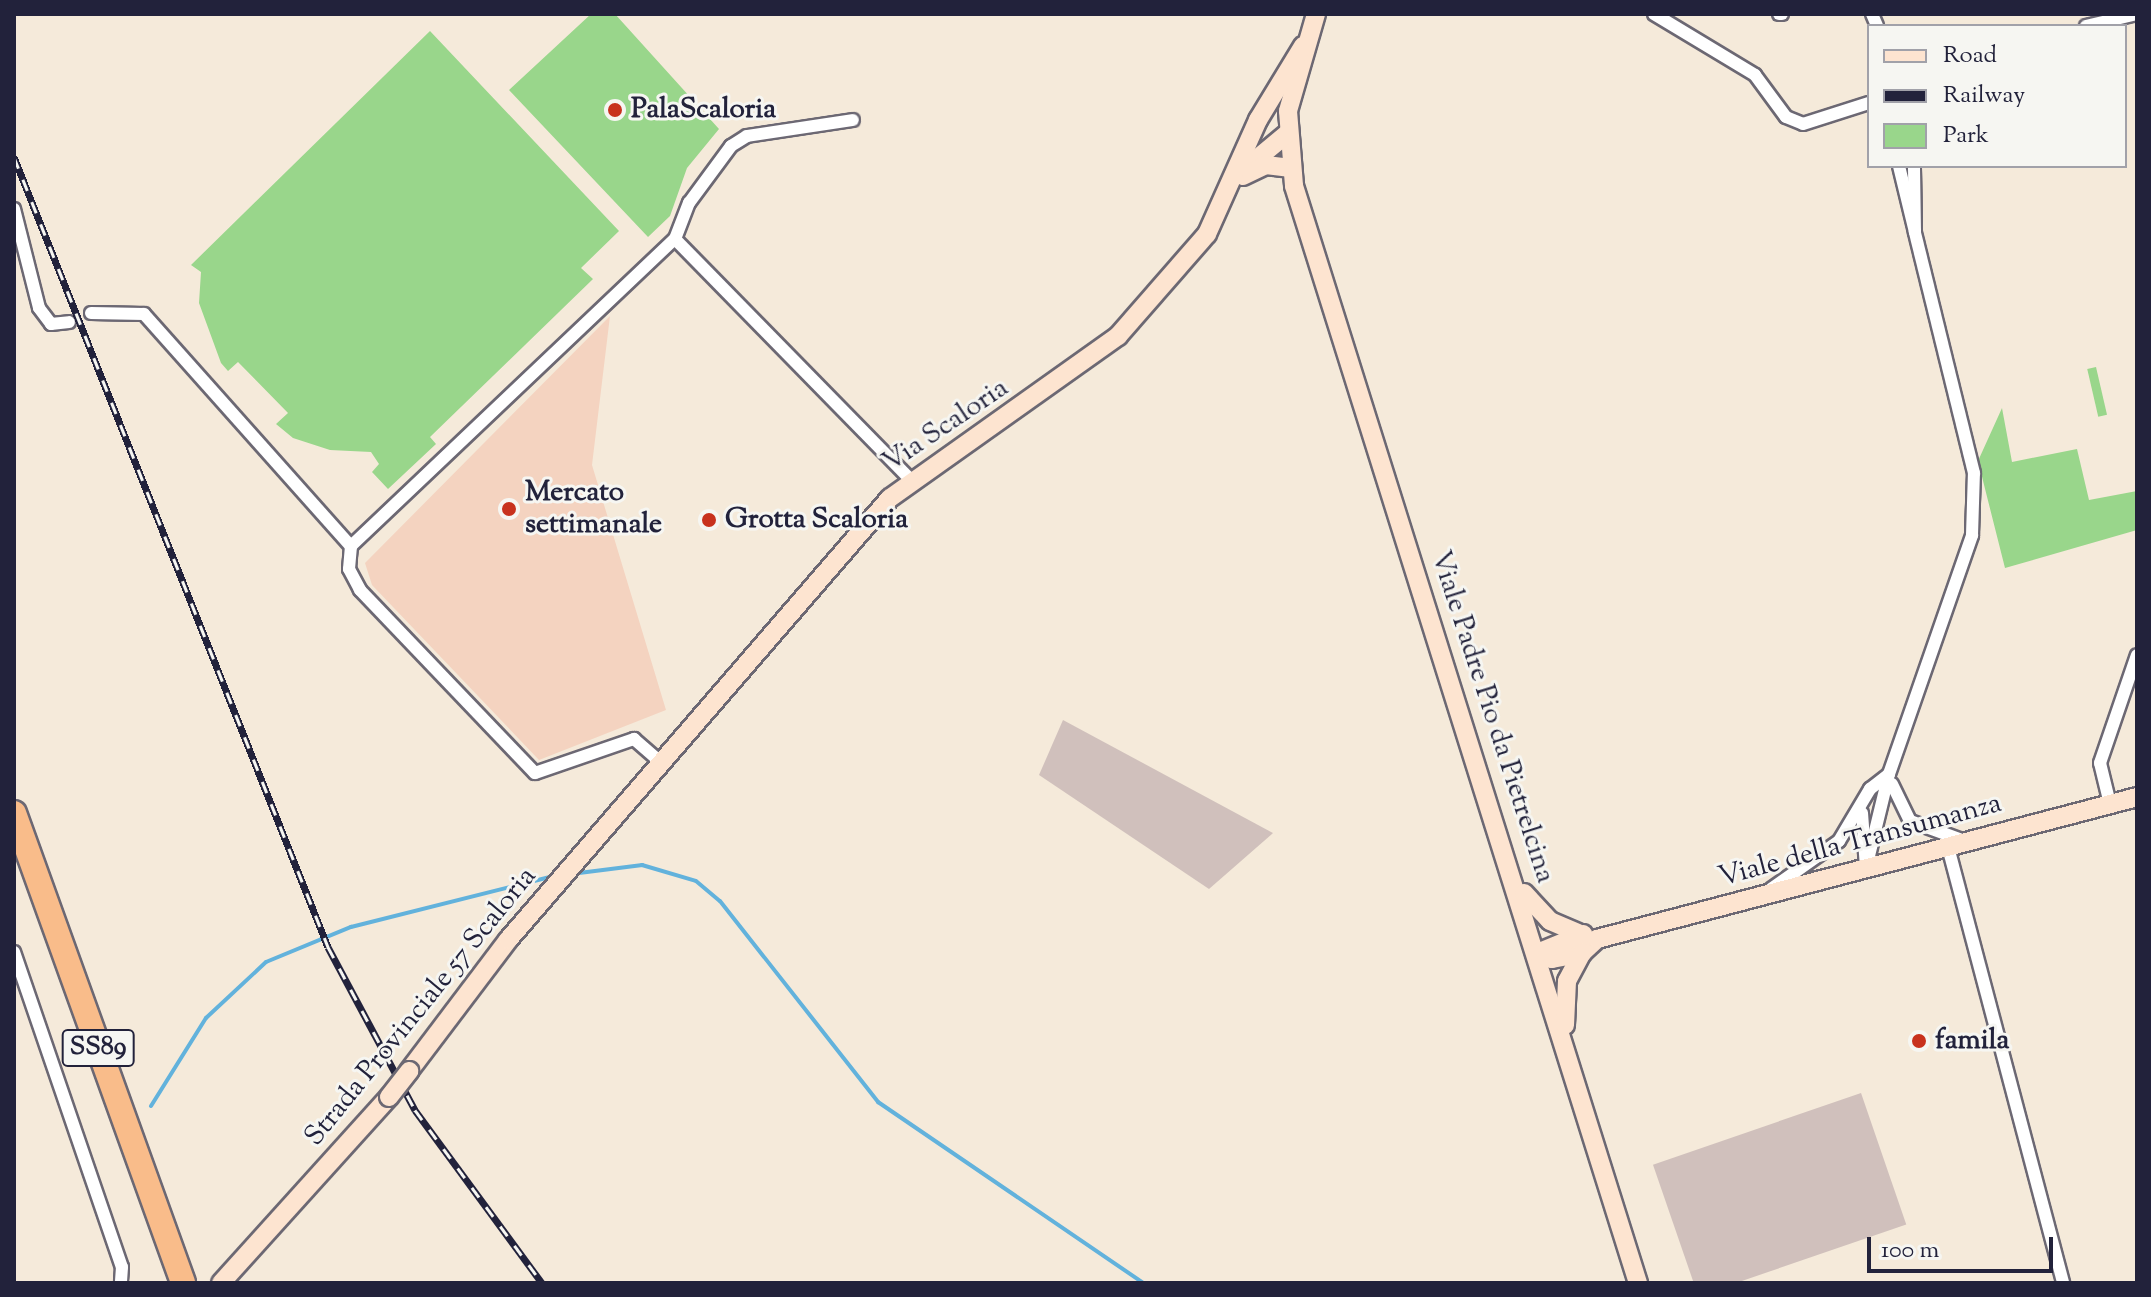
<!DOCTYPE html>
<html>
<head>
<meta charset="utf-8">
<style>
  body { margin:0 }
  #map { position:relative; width:2151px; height:1297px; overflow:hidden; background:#f5eada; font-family:"Sorts Mill Goudy",serif }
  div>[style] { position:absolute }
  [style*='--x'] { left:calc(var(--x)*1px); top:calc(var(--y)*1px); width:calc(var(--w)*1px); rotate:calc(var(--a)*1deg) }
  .built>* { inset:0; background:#f4d3c0 }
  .industrial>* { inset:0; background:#d0c0bc; transform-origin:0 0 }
  .green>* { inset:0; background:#99d68b; transform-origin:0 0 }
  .stream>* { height:4px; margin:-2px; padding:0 2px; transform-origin:2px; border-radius:2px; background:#62b2dc }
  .street-tunnel>* { height:12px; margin-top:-6px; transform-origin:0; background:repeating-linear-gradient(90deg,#cbc2ba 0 12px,transparent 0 18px) }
  .roads { filter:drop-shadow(2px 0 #6c6873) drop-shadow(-2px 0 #6c6873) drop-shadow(0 2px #6c6873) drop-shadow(0 -2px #6c6873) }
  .street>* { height:12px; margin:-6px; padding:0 6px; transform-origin:6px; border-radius:6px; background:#fff }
  .secondary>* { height:18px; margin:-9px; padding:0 9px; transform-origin:9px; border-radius:9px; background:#fde4d0 }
  .highway>* { height:24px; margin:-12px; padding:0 12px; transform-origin:12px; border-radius:12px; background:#f9bc8a }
  .rail>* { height:7px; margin-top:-3.5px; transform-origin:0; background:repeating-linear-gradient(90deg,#f6f6f2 0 12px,#22223b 0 24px); box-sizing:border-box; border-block:2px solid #22223b }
  .bridges { filter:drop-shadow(2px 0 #6c6873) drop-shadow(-2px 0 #6c6873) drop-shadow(0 2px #6c6873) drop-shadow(0 -2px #6c6873) }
  .secondary-bridge>* { height:18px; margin:-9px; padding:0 9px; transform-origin:9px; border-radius:9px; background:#fde4d0 }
  .dots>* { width:22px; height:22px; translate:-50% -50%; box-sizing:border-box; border:4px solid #f6f6f2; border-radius:50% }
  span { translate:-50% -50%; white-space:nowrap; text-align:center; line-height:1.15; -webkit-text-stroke:6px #f6f6f2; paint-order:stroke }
  .shield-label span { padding:2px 6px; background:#f6f6f2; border:2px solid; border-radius:6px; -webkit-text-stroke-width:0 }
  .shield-label { font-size:26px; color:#22223b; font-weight:700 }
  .poi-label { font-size:28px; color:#22223b; font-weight:700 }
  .left { translate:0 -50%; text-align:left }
  .street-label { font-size:28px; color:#22223b }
  .frame { position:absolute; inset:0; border:16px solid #22223b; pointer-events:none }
  .legend { position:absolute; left:1867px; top:24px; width:260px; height:144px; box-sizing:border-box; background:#f6f6f2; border:2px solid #a1a1a9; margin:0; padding:10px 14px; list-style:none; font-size:24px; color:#22223b }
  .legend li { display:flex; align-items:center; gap:16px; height:40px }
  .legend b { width:40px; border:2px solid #a1a1a9 }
  .scale { position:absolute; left:1867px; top:1237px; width:186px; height:36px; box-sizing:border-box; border:4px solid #22223b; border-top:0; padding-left:10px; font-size:24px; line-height:28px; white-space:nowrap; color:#22223b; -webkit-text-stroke:6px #f6f6f2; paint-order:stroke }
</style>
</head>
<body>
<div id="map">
  <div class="built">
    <i style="clip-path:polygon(610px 316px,592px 465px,666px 710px,539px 760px,372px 585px,365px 563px)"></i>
  </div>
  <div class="industrial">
    <i style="clip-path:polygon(1063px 720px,1273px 833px,1209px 889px,1039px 775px)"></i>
    <i style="left:1861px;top:1093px;width:139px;height:220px;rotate:71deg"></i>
  </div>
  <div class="green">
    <i style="clip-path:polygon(591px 14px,615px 14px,719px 129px,687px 168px,670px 216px,648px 237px,509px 90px)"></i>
    <i style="clip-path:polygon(430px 31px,619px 231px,581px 268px,593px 279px,430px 437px,436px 444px,388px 489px,372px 472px,379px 464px,371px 452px,330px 450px,293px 438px,276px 424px,288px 413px,238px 362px,228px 371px,221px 363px,199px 303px,201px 272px,191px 265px)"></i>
    <i style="left:2096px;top:367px;width:49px;height:9px;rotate:77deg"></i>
    <i style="clip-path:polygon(2002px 408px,2012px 462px,2077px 449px,2089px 500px,2137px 491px,2137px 530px,2005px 568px,1978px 461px)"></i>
  </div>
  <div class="stream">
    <i style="--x:579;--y:873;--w:64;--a:-7.2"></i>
    <i style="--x:642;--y:865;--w:56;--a:16.5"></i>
    <i style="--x:696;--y:881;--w:31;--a:40"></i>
    <i style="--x:720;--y:901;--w:256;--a:51.8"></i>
    <i style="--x:878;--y:1102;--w:321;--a:34.3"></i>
    <i style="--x:151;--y:1106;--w:104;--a:-58"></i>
    <i style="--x:206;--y:1018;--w:82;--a:-43"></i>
    <i style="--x:266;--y:962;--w:92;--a:-22.4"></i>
    <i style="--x:351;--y:927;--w:205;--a:-14.1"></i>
  </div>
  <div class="street-tunnel">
    <i style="--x:69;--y:322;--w:24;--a:-22"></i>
  </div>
  <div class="roads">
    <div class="street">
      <i style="--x:1654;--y:14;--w:118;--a:31.1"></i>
      <i style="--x:1755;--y:75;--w:52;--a:53.6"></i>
      <i style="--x:1786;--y:117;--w:18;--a:22"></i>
      <i style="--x:1803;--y:124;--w:69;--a:-17.7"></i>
      <i style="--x:1779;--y:14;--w:3;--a:0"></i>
      <i style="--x:1872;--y:14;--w:13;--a:67"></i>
      <i style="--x:2086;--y:26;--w:52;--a:-13.2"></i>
      <i style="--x:1899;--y:166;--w:68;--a:76.4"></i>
      <i style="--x:1915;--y:232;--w:66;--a:-90.9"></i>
      <i style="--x:14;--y:209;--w:102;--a:75.8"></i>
      <i style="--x:39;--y:308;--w:20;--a:53"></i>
      <i style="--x:51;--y:324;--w:18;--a:-6"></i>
      <i style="--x:675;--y:239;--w:39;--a:-69"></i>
      <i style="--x:689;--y:203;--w:71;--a:-53.6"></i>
      <i style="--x:731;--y:146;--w:19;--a:-32"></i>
      <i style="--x:747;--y:136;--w:107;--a:-8.6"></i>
      <i style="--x:91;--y:313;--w:53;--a:1.1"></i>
      <i style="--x:144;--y:314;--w:311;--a:48.3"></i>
      <i style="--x:351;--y:546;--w:446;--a:-43.5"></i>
      <i style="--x:675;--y:239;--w:339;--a:45.6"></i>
      <i style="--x:351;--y:546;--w:23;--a:95"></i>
      <i style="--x:349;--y:569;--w:24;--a:62"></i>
      <i style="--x:360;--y:590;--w:253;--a:46.3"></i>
      <i style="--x:535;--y:773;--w:105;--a:-19"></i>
      <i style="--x:634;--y:739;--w:32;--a:41"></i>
      <i style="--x:1892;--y:784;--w:41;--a:64.1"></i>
      <i style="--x:1910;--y:821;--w:55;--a:20.1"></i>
      <i style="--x:2110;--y:804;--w:42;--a:-103.7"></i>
      <i style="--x:2100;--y:763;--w:114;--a:-71.1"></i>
      <i style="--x:1862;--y:813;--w:55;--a:85.8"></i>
      <i style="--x:1948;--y:847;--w:451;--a:75.2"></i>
      <i style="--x:1866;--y:868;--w:97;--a:-76.3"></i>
      <i style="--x:1889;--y:774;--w:253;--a:-70.8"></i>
      <i style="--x:1972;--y:535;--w:62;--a:-88.2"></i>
      <i style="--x:1974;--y:473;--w:248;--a:-103.8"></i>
      <i style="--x:1771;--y:889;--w:83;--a:-35.2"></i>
      <i style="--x:1839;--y:841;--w:61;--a:-59.2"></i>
      <i style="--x:1870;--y:789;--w:24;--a:-38"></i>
      <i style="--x:14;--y:952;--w:333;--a:71.1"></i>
      <i style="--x:122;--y:1267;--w:16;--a:94"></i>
    </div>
    <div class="secondary">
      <i style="--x:1316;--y:14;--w:101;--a:106.1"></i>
      <i style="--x:1288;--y:111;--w:75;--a:85.4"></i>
      <i style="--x:1294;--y:186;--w:1150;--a:72.59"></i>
      <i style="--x:1241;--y:172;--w:61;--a:-39.7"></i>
      <i style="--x:1243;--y:176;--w:25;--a:-26"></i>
      <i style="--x:1266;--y:165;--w:25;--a:7"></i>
      <i style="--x:1524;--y:893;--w:38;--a:47"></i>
      <i style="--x:1550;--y:921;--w:30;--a:23"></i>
      <i style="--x:1537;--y:953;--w:16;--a:22"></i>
      <i style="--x:1552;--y:959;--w:31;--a:-11"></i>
      <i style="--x:1582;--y:953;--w:21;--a:-43"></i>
      <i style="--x:1597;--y:939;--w:558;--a:-14.73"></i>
      <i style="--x:1537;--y:953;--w:50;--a:-22.4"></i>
      <i style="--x:1565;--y:1025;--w:44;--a:-87.4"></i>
      <i style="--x:1567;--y:981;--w:32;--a:-62"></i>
      <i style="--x:409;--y:1071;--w:164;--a:-52.9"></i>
      <i style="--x:508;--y:940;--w:584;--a:-49.16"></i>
      <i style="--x:890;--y:498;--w:280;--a:-35.4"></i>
      <i style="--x:1118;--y:336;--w:135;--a:-48.9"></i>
      <i style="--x:1207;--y:234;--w:125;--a:-65.9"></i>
      <i style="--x:1258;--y:120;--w:87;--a:-58.7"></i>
      <i style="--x:221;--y:1283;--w:251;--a:-47.9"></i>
    </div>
    <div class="highway">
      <i style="--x:14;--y:813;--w:499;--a:70.2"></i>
    </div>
  </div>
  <div class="rail">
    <i style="--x:14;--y:157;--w:850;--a:68.32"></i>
    <i style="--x:328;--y:947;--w:185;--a:61.9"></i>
    <i style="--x:415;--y:1110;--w:215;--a:53.7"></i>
  </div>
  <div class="bridges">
    <div class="secondary-bridge">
      <i style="--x:389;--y:1097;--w:33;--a:-52"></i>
    </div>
  </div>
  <div class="dots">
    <i style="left:615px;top:110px;background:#c8321e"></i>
    <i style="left:509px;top:509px;background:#c8321e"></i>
    <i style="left:709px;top:520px;background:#c8321e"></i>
    <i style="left:1919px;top:1041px;background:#c8321e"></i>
  </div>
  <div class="shield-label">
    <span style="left:98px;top:1048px">SS89</span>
  </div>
  <div class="poi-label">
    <span class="left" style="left:631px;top:110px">PalaScaloria</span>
    <span class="left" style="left:525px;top:509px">Mercato<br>settimanale</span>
    <span class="left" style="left:725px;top:520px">Grotta Scaloria</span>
    <span class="left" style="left:1935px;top:1041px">famila</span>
  </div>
  <div class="street-label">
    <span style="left:946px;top:426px;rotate:-34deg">Via Scaloria</span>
    <span style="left:1492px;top:717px;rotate:72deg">Viale Padre Pio da Pietrelcina</span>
    <span style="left:1860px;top:841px;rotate:-15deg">Viale della Transumanza</span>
    <span style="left:421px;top:1007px;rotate:-51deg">Strada Provinciale 57 Scaloria</span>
  </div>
  <div class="frame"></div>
  <ul class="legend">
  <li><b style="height:10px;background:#fde4d0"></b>Road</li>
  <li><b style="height:10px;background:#22223b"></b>Railway</li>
  <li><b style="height:22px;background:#99d68b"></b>Park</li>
  </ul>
  <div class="scale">100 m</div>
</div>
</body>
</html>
